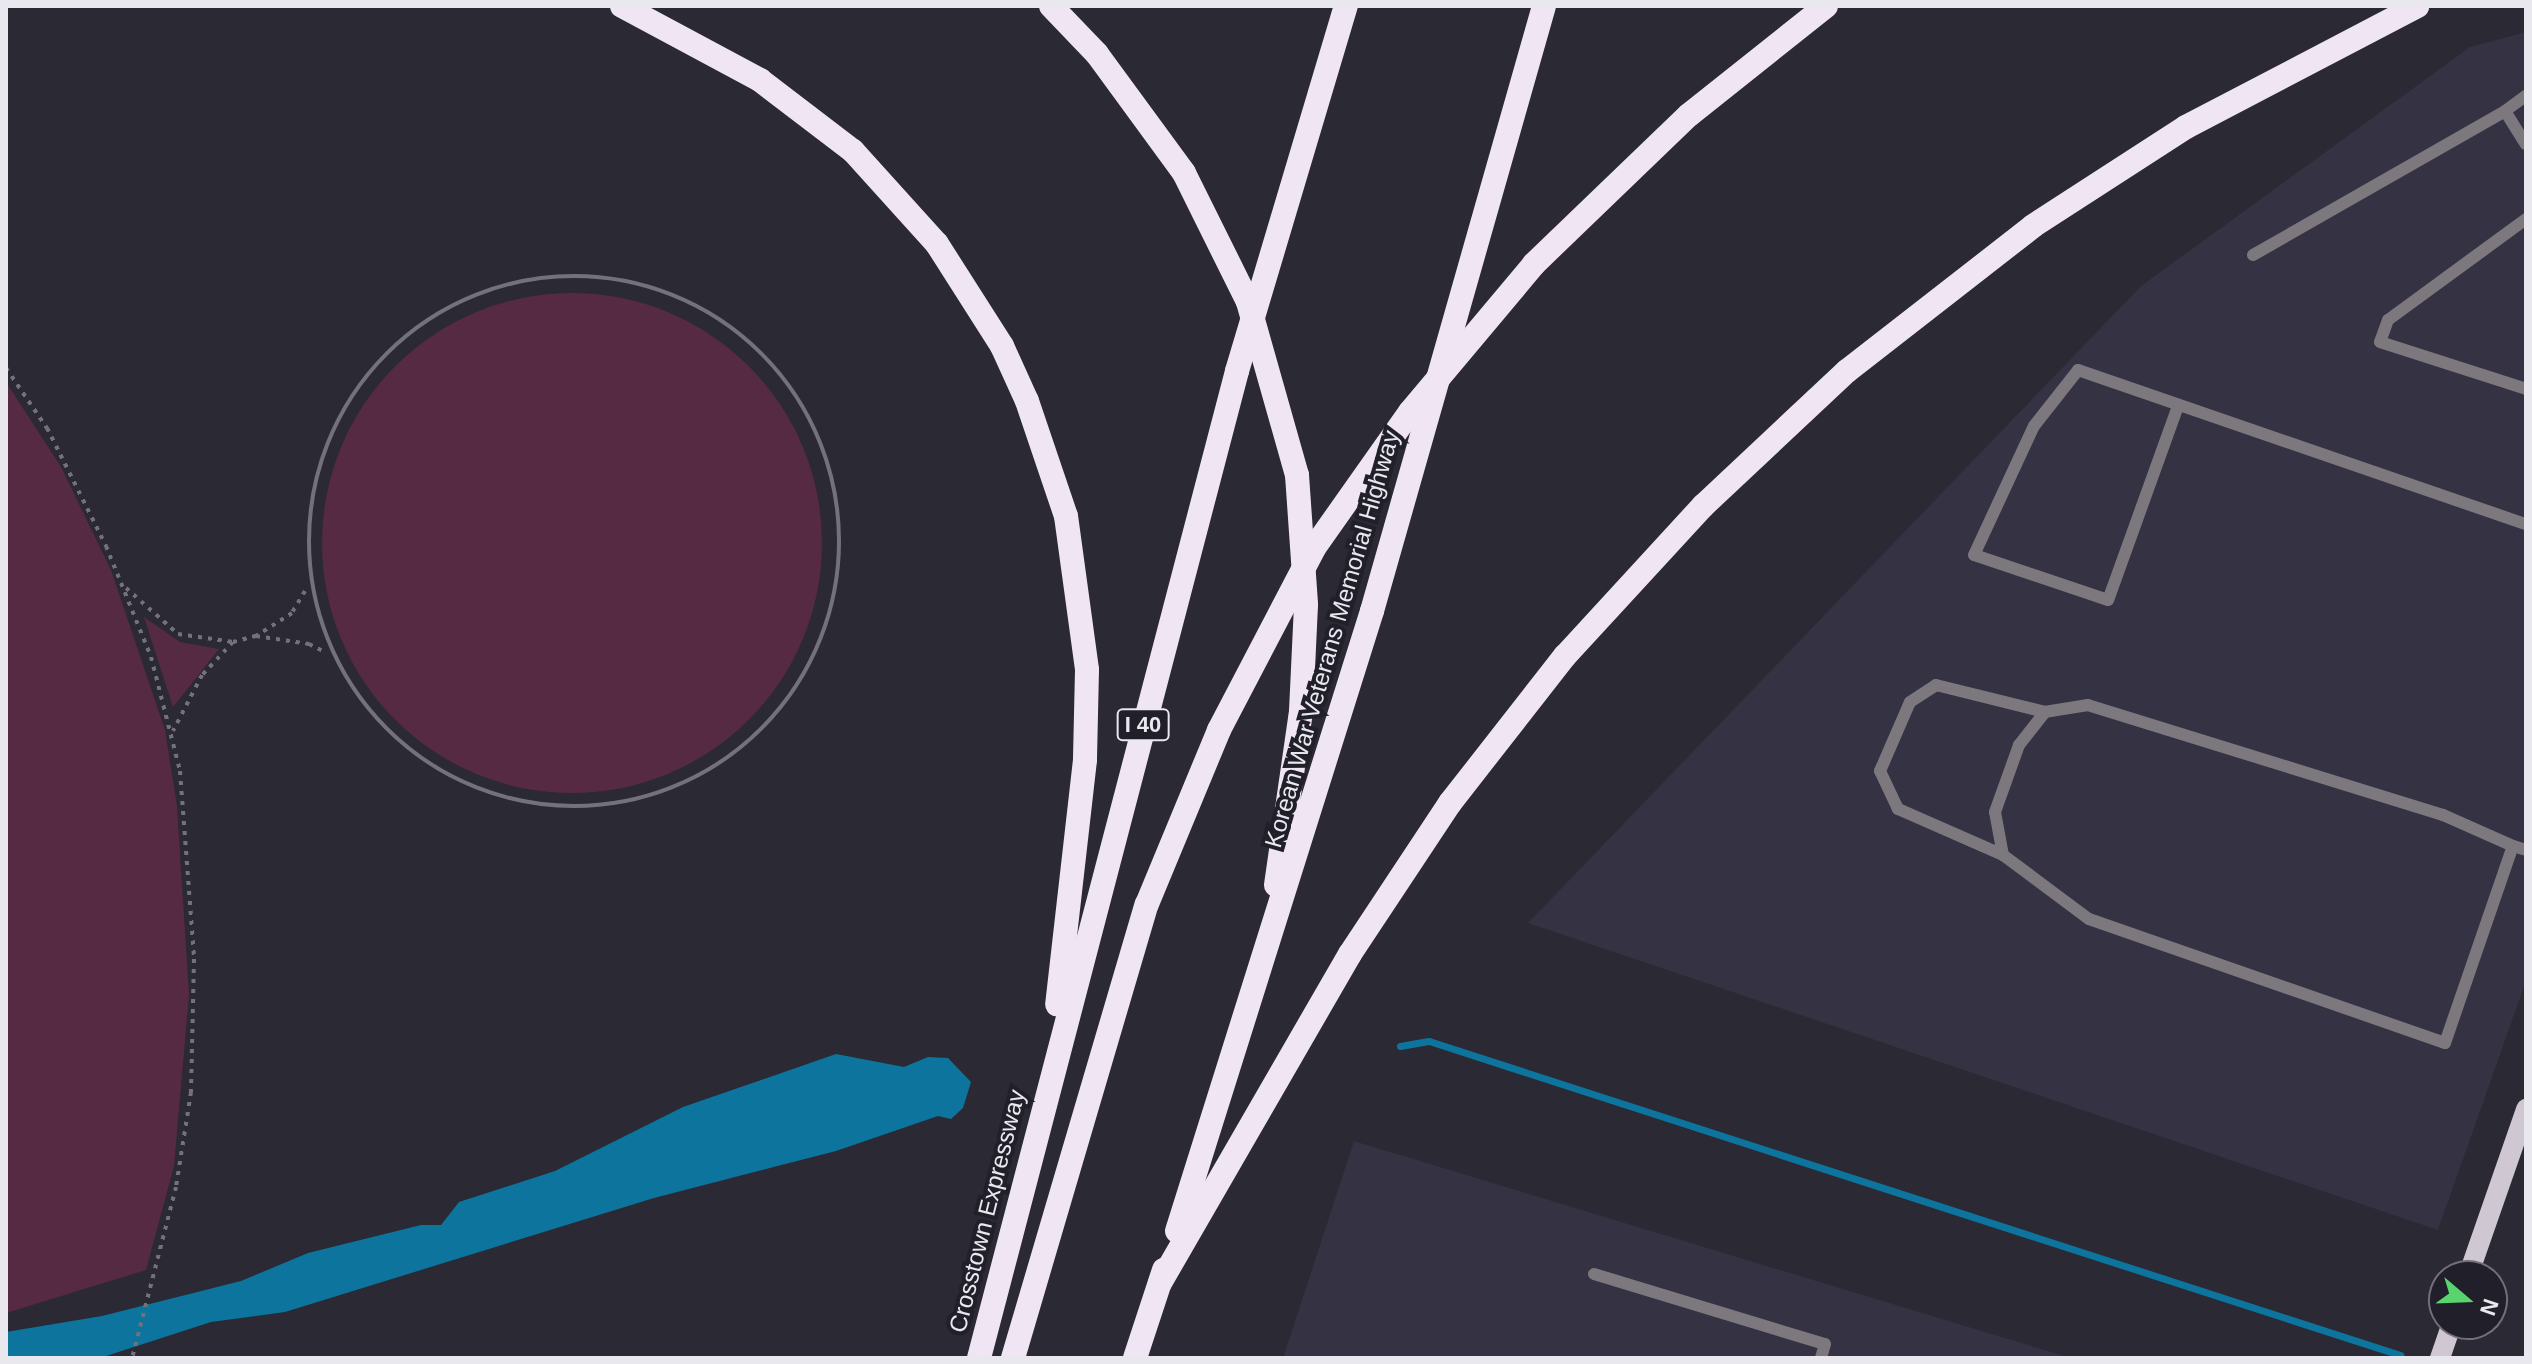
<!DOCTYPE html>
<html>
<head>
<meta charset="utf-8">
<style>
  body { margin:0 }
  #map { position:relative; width:2532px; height:1364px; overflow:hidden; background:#2a2934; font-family:Helvetica,sans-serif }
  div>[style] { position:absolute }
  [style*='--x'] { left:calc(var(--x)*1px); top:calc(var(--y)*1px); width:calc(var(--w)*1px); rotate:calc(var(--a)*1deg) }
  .built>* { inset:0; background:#343243 }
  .green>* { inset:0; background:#572a43 }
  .round { border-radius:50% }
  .water>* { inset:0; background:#0d749d }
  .stream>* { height:7px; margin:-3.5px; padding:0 3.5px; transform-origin:3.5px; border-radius:3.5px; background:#0d749d }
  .path>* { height:4px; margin-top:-2px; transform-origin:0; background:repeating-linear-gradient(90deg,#73727b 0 4px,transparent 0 10px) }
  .path>.ring { margin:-2px; padding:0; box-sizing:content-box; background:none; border:4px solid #73727b; border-radius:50% }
  .service>* { height:12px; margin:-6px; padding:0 6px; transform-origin:6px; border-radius:6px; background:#7c787e }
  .primary>* { height:20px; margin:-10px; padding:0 10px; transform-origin:10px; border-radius:10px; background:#cfc7d1 }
  .motorway>* { height:24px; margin:-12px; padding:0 12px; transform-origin:12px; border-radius:12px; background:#f0e6f3 }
  .motorway-bridge>* { height:24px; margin:-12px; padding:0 12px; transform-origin:12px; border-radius:12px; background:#f0e6f3 }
  span { translate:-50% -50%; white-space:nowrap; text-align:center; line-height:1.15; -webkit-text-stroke:8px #21202a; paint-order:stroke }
  .shield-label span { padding:2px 6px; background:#21202a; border:2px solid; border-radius:6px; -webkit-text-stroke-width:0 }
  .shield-label { font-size:22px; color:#e9e8ef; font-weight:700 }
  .street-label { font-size:24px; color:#e9e8ef }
  .frame { position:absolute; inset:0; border:8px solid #e9e8ef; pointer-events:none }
  .north { position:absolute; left:2428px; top:1260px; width:80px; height:80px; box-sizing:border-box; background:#21202a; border:2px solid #717079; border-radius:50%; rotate:109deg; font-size:22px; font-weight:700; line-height:32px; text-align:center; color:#e9e8ef }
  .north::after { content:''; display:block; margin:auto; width:28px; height:36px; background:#59d56f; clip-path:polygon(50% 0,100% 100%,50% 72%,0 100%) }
</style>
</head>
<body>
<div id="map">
  <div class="built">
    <i style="clip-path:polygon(2526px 32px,2526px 981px,2438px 1230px,1528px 923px,2141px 286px,2470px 47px)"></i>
    <i style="clip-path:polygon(1354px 1141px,2071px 1358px,1283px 1358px)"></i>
  </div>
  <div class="green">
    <i class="round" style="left:322px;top:293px;width:500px;height:500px"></i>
    <i style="clip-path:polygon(6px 382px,61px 467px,111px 570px,165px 730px,177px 806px,189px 995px,174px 1166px,146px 1270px,6px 1313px)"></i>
    <i style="clip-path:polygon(144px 617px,180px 642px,219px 649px,173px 707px)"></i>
  </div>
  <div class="water">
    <i style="clip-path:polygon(836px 1054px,904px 1067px,928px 1057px,948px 1058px,971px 1082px,963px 1108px,951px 1119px,938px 1116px,836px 1151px,654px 1198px,285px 1312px,211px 1322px,100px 1358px,6px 1358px,6px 1332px,102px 1316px,241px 1281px,308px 1253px,421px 1225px,441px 1225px,459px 1202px,555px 1171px,683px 1107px)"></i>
  </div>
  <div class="stream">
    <i style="--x:1400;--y:1046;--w:29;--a:-10"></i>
    <i style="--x:1429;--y:1041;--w:1021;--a:17.92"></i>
  </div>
  <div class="path">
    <i class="ring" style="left:309px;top:276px;width:526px;height:526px"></i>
    <i style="--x:6;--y:368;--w:73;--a:55.7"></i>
    <i style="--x:47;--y:428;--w:132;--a:63.4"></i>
    <i style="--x:106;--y:546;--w:120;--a:67.9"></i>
    <i style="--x:151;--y:657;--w:118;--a:75.7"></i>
    <i style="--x:180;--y:771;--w:189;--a:85.7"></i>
    <i style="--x:194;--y:959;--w:133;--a:91.3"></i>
    <i style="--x:191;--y:1092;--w:96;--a:99"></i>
    <i style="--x:176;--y:1187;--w:177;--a:104.4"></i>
    <i style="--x:126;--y:588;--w:69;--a:41.5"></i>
    <i style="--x:178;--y:634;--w:56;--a:8.3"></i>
    <i style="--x:233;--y:642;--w:45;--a:133.2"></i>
    <i style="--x:202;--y:675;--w:63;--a:117.4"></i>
    <i style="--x:305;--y:591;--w:26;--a:121"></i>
    <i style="--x:292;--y:613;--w:43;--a:147.4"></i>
    <i style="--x:256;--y:636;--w:54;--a:8.6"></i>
    <i style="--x:309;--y:644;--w:20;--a:27"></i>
    <i style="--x:233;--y:642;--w:24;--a:-15"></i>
  </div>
  <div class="service">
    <i style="--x:2505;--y:111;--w:26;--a:-36"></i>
    <i style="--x:2526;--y:219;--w:171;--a:143.8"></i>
    <i style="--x:2388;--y:320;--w:23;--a:110"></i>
    <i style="--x:2380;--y:342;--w:153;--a:17.8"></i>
    <i style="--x:2253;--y:255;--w:290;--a:-29.7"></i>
    <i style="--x:2505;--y:111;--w:39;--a:58"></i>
    <i style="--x:2178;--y:406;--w:206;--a:109.8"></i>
    <i style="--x:2108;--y:600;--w:141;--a:-161.4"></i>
    <i style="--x:1974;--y:555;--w:142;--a:-65.1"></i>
    <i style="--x:2034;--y:426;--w:71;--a:-51.8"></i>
    <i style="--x:2078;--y:370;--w:474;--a:19"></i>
    <i style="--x:2513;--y:846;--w:77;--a:-156.1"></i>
    <i style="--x:2443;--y:815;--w:372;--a:-162.8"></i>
    <i style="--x:2088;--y:705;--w:44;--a:170.8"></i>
    <i style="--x:2045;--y:712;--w:42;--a:128.2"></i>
    <i style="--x:2019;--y:745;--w:71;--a:109.7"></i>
    <i style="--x:1995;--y:812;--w:44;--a:79.5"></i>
    <i style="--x:2003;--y:855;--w:107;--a:36.7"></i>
    <i style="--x:2089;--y:919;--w:377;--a:19.2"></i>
    <i style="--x:2445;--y:1043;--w:208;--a:-71"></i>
    <i style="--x:2513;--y:846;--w:14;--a:17"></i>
    <i style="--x:2003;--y:855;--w:115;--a:-156.3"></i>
    <i style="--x:1898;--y:809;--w:42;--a:-115.3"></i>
    <i style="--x:1880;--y:771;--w:75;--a:-66.5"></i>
    <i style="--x:1910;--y:702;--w:31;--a:-33"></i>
    <i style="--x:1936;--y:685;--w:112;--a:13.9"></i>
    <i style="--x:1594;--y:1274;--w:241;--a:16.9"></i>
    <i style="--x:1825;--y:1344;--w:15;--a:106"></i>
  </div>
  <div class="primary">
    <i style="--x:2468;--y:1276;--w:177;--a:-70.8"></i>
    <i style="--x:2440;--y:1358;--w:36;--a:-71"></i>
  </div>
  <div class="motorway">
    <i style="--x:622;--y:6;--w:157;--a:28.2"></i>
    <i style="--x:760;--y:80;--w:117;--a:37.4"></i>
    <i style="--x:853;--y:151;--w:125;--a:47.9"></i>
    <i style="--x:937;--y:244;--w:121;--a:57.5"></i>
    <i style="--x:1002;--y:346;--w:60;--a:65.6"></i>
    <i style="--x:1027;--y:401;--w:121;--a:71.3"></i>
    <i style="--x:1066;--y:516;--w:155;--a:82.2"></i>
    <i style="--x:1087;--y:670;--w:90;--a:91.3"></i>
    <i style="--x:1085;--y:760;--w:246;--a:96.5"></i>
    <i style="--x:1276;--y:885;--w:175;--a:-81.8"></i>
    <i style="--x:1177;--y:1231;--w:650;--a:-72.54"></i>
    <i style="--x:1160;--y:1283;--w:380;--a:-60"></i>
    <i style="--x:1350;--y:954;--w:181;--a:-56.5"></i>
    <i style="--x:1450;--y:803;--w:187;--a:-52"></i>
    <i style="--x:1565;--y:656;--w:204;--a:-47.4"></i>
    <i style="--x:1703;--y:506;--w:197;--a:-43.2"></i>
    <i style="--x:1847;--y:371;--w:236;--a:-37.9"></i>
    <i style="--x:2033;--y:226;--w:182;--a:-32.9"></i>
    <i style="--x:2186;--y:127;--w:261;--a:-27.6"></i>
    <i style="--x:979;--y:1358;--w:1020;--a:-75.35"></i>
    <i style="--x:1237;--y:371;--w:381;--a:-73.4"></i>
    <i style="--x:1013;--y:1358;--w:473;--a:-73.6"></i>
    <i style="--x:1147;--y:904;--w:188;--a:-67.5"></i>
    <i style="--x:1219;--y:730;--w:205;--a:-62.4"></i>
    <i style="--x:1314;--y:548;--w:166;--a:-54.8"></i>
    <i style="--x:1410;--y:412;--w:193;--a:-50"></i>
    <i style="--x:1534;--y:264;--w:215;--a:-43.9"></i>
    <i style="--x:1689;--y:115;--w:175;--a:-38.5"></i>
    <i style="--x:1135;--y:1358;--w:93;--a:-71.8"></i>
  </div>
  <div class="motorway-bridge">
    <i style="--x:1051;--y:6;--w:66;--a:46.2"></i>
    <i style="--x:1097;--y:54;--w:147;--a:53.8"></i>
    <i style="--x:1184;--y:173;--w:144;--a:63.6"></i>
    <i style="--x:1248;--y:302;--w:180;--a:74.2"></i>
    <i style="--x:1297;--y:475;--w:130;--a:86"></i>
    <i style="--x:1306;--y:605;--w:107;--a:92.7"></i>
    <i style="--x:1372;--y:611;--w:629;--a:-74.13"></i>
  </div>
  <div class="shield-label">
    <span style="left:1143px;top:725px">I 40</span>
  </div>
  <div class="street-label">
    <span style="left:1332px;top:639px;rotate:-74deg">Korean War Veterans Memorial Highway</span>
    <span style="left:987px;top:1211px;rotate:-76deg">Crosstown Expressway</span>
  </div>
  <div class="frame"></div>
  <div class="north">N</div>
</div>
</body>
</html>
